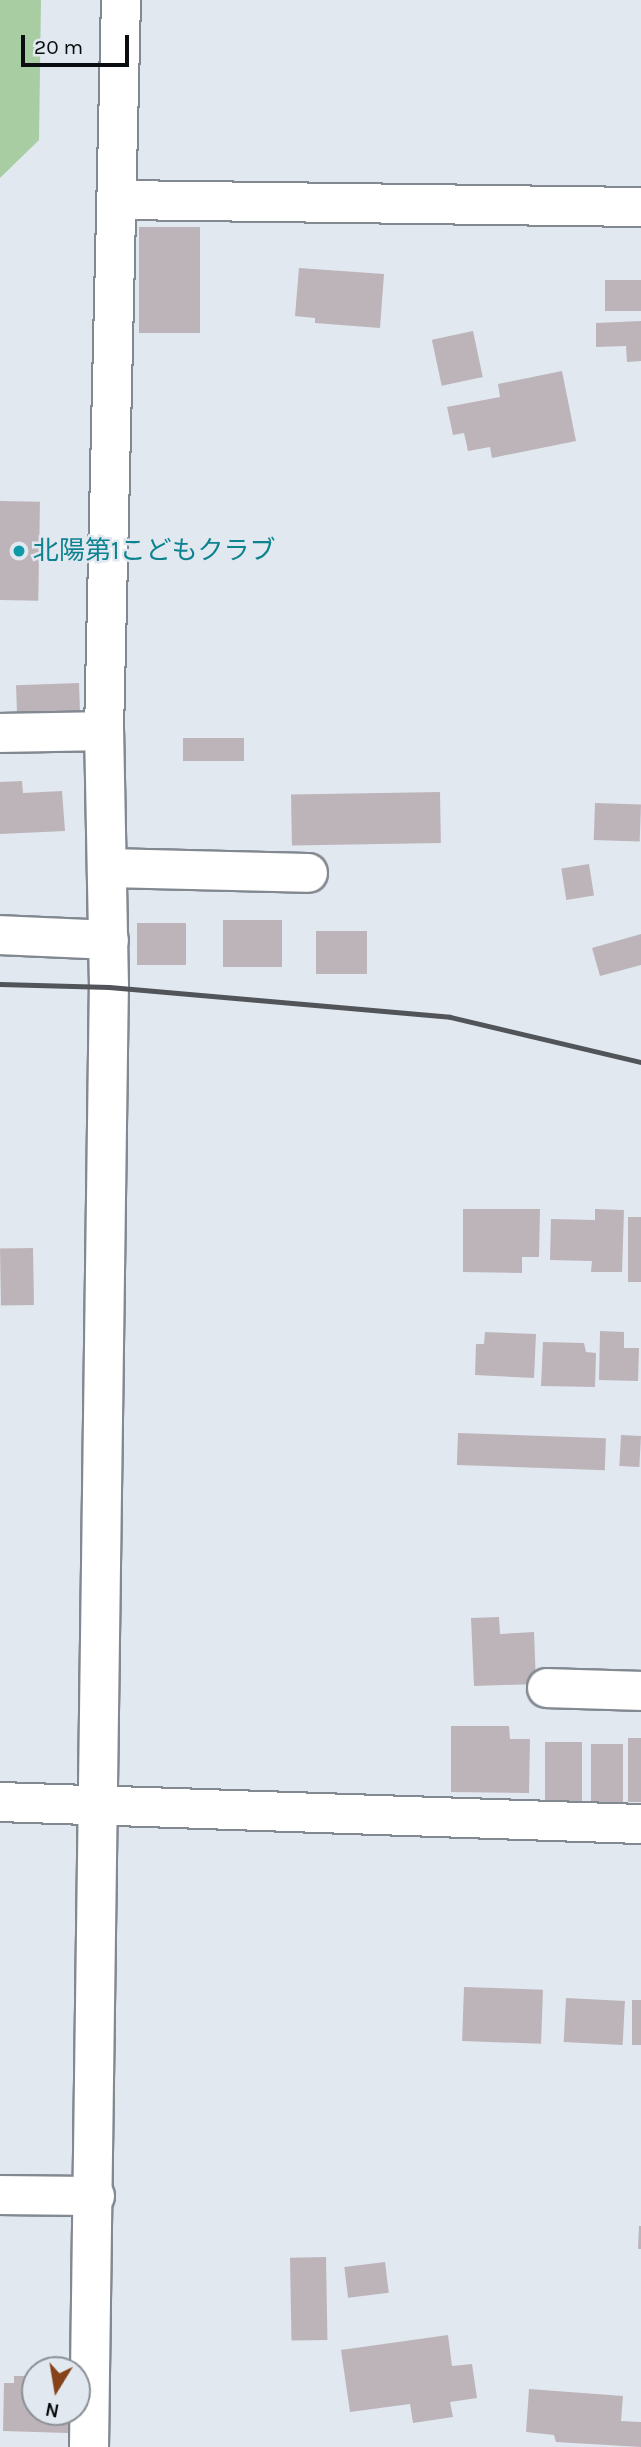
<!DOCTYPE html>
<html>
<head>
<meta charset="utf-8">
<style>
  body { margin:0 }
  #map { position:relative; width:641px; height:2447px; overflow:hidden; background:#e1e8f0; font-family:Karla,"Noto Sans JP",sans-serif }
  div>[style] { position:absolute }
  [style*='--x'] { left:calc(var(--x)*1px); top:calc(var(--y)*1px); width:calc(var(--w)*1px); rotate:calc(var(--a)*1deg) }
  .green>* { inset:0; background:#a8cda3 }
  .building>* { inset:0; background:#bdb4ba; transform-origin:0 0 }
  .roads { filter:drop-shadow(2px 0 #838990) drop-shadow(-2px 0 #838990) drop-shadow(0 2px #838990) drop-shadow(0 -2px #838990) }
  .street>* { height:38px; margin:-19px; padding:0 19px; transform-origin:19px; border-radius:19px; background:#fff }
  .rail>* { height:5px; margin:-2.5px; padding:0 2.5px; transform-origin:2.5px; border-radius:2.5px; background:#515559 }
  .dots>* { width:19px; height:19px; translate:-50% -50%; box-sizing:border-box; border:4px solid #e1e8f0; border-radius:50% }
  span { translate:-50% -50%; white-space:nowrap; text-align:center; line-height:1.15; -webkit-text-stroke:5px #e1e8f0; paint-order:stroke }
  .culture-label { font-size:26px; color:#0d838f }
  .left { translate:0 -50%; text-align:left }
  .north { position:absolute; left:21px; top:2356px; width:70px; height:70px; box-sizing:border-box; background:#e1e8f0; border:2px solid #8b9096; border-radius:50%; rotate:191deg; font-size:19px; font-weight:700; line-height:28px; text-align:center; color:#0a0d0f }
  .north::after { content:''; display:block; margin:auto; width:24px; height:32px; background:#864219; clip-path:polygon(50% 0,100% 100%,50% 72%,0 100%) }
  .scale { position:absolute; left:21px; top:35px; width:108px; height:32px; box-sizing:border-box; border:4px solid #0a0d0f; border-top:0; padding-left:9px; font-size:21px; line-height:24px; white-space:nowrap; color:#0a0d0f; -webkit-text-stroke:5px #e1e8f0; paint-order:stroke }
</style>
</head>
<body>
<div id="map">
  <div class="green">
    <i style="clip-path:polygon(0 0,41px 0,39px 140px,0 178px)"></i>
  </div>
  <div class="building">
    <i style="left:139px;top:227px;width:61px;height:106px"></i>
    <i style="clip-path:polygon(299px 268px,384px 274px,380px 328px,315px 323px,315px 318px,295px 316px)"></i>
    <i style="left:605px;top:280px;width:36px;height:31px"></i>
    <i style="clip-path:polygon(641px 321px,641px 361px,627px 362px,626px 346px,596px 347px,596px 323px)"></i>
    <i style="left:473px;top:331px;width:47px;height:42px;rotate:78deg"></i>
    <i style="clip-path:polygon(562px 371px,576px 441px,492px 458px,490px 447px,468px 451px,464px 433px,453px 435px,447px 407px,500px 397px,498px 384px)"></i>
    <i style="left:0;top:501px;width:40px;height:99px;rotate:1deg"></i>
    <i style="left:79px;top:683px;width:35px;height:63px;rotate:88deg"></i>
    <i style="left:183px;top:738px;width:61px;height:23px"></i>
    <i style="clip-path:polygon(22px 781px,23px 793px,62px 791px,65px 831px,0 834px,0 782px)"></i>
    <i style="left:440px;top:792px;width:51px;height:149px;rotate:89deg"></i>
    <i style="left:595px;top:803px;width:46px;height:37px;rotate:2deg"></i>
    <i style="left:589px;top:864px;width:32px;height:28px;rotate:81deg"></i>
    <i style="left:223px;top:920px;width:59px;height:47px"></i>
    <i style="left:137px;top:923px;width:49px;height:42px"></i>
    <i style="left:367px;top:931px;width:43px;height:51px;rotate:90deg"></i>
    <i style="clip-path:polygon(641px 934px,641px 965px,600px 976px,592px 948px)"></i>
    <i style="clip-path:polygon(463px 1209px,540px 1209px,539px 1257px,522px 1257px,522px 1273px,463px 1272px)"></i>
    <i style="clip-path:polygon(595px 1209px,624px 1210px,622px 1272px,591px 1272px,592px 1261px,550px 1260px,551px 1219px,595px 1220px)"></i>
    <i style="left:628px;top:1217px;width:13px;height:65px"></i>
    <i style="left:33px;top:1248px;width:57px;height:33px;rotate:89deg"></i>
    <i style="clip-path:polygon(600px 1331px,624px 1332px,624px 1348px,639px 1348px,638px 1381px,599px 1380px)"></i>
    <i style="clip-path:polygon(485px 1332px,536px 1334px,534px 1378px,475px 1375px,476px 1344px,484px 1344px)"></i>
    <i style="clip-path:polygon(543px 1342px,584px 1343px,586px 1352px,596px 1353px,595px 1387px,541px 1386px)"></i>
    <i style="left:458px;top:1433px;width:148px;height:32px;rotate:2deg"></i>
    <i style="left:621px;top:1435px;width:20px;height:31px;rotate:3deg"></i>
    <i style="clip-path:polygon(499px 1617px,500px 1634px,534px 1632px,536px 1684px,474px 1686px,471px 1618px)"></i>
    <i style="clip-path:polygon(451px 1726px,509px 1726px,510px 1739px,530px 1739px,529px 1793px,451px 1792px)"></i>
    <i style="left:628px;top:1738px;width:13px;height:64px"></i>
    <i style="left:582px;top:1742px;width:61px;height:37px;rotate:90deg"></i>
    <i style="left:591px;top:1744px;width:32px;height:62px"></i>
    <i style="left:464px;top:1987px;width:79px;height:54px;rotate:2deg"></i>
    <i style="left:566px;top:1998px;width:59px;height:44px;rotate:3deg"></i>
    <i style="left:632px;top:2000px;width:9px;height:45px"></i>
    <i style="clip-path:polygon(639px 2226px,641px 2226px,641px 2249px,638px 2249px)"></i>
    <i style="left:326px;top:2257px;width:83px;height:36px;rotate:89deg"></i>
    <i style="left:385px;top:2262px;width:31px;height:41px;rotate:83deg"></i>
    <i style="clip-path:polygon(448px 2335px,452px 2366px,472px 2364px,477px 2398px,450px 2402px,453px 2417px,413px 2423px,410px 2404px,350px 2412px,341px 2350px)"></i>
    <i style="clip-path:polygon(14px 2376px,35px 2376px,35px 2412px,69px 2412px,68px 2433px,3px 2431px,4px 2383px,14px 2383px)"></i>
    <i style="clip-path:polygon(529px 2389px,623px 2396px,621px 2421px,641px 2422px,641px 2447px,556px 2442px,554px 2435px,526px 2432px)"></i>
  </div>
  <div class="roads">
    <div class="street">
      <i style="--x:120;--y:200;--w:521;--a:0.77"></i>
      <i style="--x:0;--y:733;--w:104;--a:-1.1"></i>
      <i style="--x:107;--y:868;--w:201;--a:1.4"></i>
      <i style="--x:0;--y:935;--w:109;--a:2.6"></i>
      <i style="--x:547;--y:1688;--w:94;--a:1.8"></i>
      <i style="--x:0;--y:1802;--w:641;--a:1.97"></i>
      <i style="--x:0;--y:2195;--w:95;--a:0.6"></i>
      <i style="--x:89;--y:2447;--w:1460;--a:-89.22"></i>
      <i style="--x:109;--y:987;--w:256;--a:-91.1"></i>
      <i style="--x:104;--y:731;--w:731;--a:-88.67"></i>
    </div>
  </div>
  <div class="rail">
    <i style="--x:0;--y:984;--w:109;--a:1.6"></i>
    <i style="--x:109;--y:987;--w:342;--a:5"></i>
    <i style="--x:450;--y:1017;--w:196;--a:13.3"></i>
  </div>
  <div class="dots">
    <i style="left:19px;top:551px;background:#0f9aa8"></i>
  </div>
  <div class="culture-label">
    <span class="left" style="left:33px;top:551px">北陽第1こどもクラブ</span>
  </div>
  <div class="north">N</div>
  <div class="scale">20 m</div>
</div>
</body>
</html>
